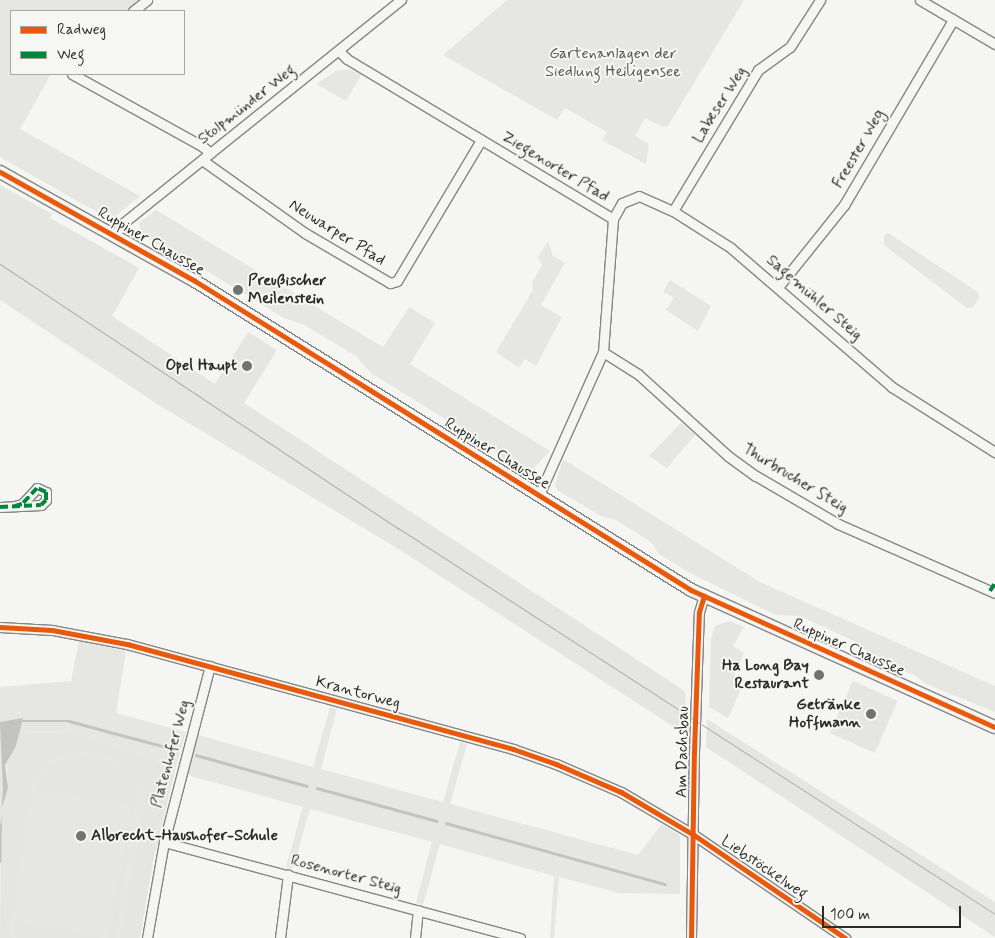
<!DOCTYPE html>
<html>
<head>
<meta charset="utf-8">
<style>
  body { margin:0 }
  #map { position:relative; width:995px; height:938px; overflow:hidden; background:#f5f5f3; font-family:Mynerve,sans-serif }
  div>[style] { position:absolute }
  [style*='--x'] { left:calc(var(--x)*1px); top:calc(var(--y)*1px); width:calc(var(--w)*1px); rotate:calc(var(--a)*1deg) }
  .built>* { inset:0; background:#e5e5e2; transform-origin:0 0 }
  .green>* { inset:0; background:#e6e6e2; transform-origin:0 0 }
  .water>* { inset:0; background:#c3c3c1 }
  .stream>* { height:2.5px; margin:-1.25px; padding:0 1.25px; transform-origin:1.25px; border-radius:1.25px; background:#c3c3c1 }
  .roads { filter:drop-shadow(1px 0 #868685) drop-shadow(-1px 0 #868685) drop-shadow(0 1px #868685) drop-shadow(0 -1px #868685) }
  .street>* { height:9px; margin:-4.5px; padding:0 4.5px; transform-origin:4.5px; border-radius:4.5px; background:#f5f5f3 }
  .secondary>* { height:12px; margin:-6px; padding:0 6px; transform-origin:6px; border-radius:6px; background:#f5f5f3 }
  .tram>* { height:1px; margin:-0.5px; padding:0 0.5px; transform-origin:0.5px; border-radius:0.5px; background:#b0b0af }
  .quiet>* { height:4px; margin-top:-2px; transform-origin:0; background:repeating-linear-gradient(90deg,#00873e 0 8px,transparent 0 12px) }
  .cycleway>* { height:5px; margin:-2.5px; padding:0 2.5px; transform-origin:2.5px; border-radius:2.5px; background:#e8590c }
  .dots>* { width:14px; height:14px; translate:-50% -50%; box-sizing:border-box; border:2px solid #f6f6f2; border-radius:50% }
  span { translate:-50% -50%; white-space:nowrap; text-align:center; line-height:1.15; -webkit-text-stroke:4px #f6f6f2; paint-order:stroke }
  .park-label { font-size:16px; color:#565656 }
  .street-label { font-size:16px; color:#2b2b2b }
  .poi-label { font-size:16px; color:#2b2b2b; font-weight:700 }
  .left { translate:0 -50%; text-align:left }
  .right { translate:-100% -50%; text-align:right }
  .legend { position:absolute; left:10px; top:10px; width:175px; height:65px; box-sizing:border-box; background:#f6f6f2; border:1px solid #a5a5a2; margin:0; padding:6px 9px; list-style:none; font-size:15px; color:#2b2b2b }
  .legend li { display:flex; align-items:center; gap:10px; height:25px }
  .legend b { width:25px; border:1px solid #a5a5a2 }
  .scale { position:absolute; left:822px; top:906px; width:139px; height:22px; box-sizing:border-box; border:2px solid #2b2b2b; border-top:0; padding-left:6px; font-size:15px; line-height:18px; white-space:nowrap; color:#2b2b2b; -webkit-text-stroke:4px #f6f6f2; paint-order:stroke }
</style>
</head>
<body>
<div id="map">
  <div class="built">
    <i style="clip-path:polygon(0 185px,52px 214px,50px 218px,139px 268px,112px 316px,215px 384px,248px 332px,277px 350px,244px 403px,685px 691px,688px 736px,400px 550px,157px 404px,0 300px)"></i>
    <i style="clip-path:polygon(729px 621px,744px 627px,733px 646px,744px 653px,734px 675px,745px 680px,728px 718px,709px 707px,711px 639px,715px 626px)"></i>
    <i style="left:853px;top:681px;width:49px;height:57px;rotate:24deg"></i>
    <i style="clip-path:polygon(707px 719px,995px 902px,995px 937px,706px 747px)"></i>
    <i style="clip-path:polygon(72px 732px,176px 767px,153px 862px,140px 938px,0 938px,1px 814px,8px 788px,6px 759px,16px 746px,19px 733px)"></i>
  </div>
  <div class="green">
    <i style="clip-path:polygon(0 0,147px 0,133px 11px,11px 11px,11px 74px,51px 74px,20px 129px,140px 196px,111px 220px,0 157px)"></i>
    <i style="clip-path:polygon(507px 0,744px 0,668px 126px,663px 127px,645px 118px,635px 136px,649px 144px,646px 164px,602px 140px,607px 132px,565px 108px,557px 120px,443px 55px)"></i>
    <i style="clip-path:polygon(349px 69px,361px 75px,346px 101px,316px 84px,336px 71px)"></i>
    <i style="clip-path:polygon(156px 210px,383px 347px,409px 307px,435px 323px,410px 364px,550px 451px,534px 468px,527px 470px,501px 458px,493px 449px,371px 373px,356px 356px,304px 325px,284px 318px,192px 262px,140px 234px,139px 223px)"></i>
    <i style="clip-path:polygon(888px 233px,978px 292px,979px 298px,973px 307px,967px 308px,884px 245px,884px 235px)"></i>
    <i style="clip-path:polygon(548px 241px,553px 256px,565px 263px,541px 305px,562px 317px,536px 366px,525px 359px,519px 368px,496px 352px,533px 290px,532px 283px,542px 265px,538px 257px)"></i>
    <i style="clip-path:polygon(670px 280px,711px 306px,698px 331px,666px 310px,674px 298px,663px 292px)"></i>
    <i style="clip-path:polygon(681px 423px,695px 435px,667px 468px,649px 456px)"></i>
    <i style="clip-path:polygon(563px 459px,760px 582px,995px 686px,995px 712px,926px 684px,915px 675px,876px 662px,860px 644px,800px 616px,776px 615px,690px 573px,660px 555px,651px 542px,616px 520px,601px 516px,557px 490px,555px 485px)"></i>
    <i style="clip-path:polygon(79px 641px,126px 651px,116px 713px,186px 732px,176px 767px,72px 732px,19px 733px,5px 765px,8px 788px,1px 814px,0 866px,0 687px,71px 681px)"></i>
    <i style="clip-path:polygon(330px 707px,337px 709px,321px 769px,443px 802px,460px 742px,467px 744px,450px 804px,638px 855px,662px 824px,680px 836px,680px 894px,619px 893px,559px 877px,554px 938px,550px 938px,554px 876px,440px 844px,423px 905px,416px 903px,432px 842px,310px 809px,293px 869px,286px 867px,303px 807px,187px 775px,198px 735px,313px 767px)"></i>
    <i style="clip-path:polygon(75px 750px,102px 752px,116px 758px,131px 770px,141px 785px,148px 786px,123px 938px,114px 938px,136px 791px,132px 780px,119px 768px,85px 757px,52px 764px,38px 784px,15px 926px,16px 938px,10px 938px,9px 924px,32px 779px,47px 759px)"></i>
    <i style="left:39px;top:788px;width:95px;height:137px;rotate:10deg"></i>
  </div>
  <div class="water">
    <i style="clip-path:polygon(23px 718px,16px 746px,5px 765px,8px 788px,1px 811px,2px 832px,0 830px,3px 789px,0 722px)"></i>
  </div>
  <div class="stream">
    <i style="--x:20;--y:721;--w:49;--a:0"></i>
    <i style="--x:69;--y:721;--w:112;--a:15"></i>
    <i style="--x:196;--y:755;--w:115;--a:15.6"></i>
    <i style="--x:317;--y:788;--w:124;--a:15.4"></i>
    <i style="--x:446;--y:823;--w:227;--a:15.6"></i>
    <i style="--x:0;--y:825;--w:36;--a:90"></i>
  </div>
  <div class="roads">
    <div class="street">
      <i style="--x:920;--y:0;--w:87;--a:30.4"></i>
      <i style="--x:133;--y:11;--w:18;--a:-38"></i>
      <i style="--x:339;--y:51;--w:11;--a:45"></i>
      <i style="--x:347;--y:59;--w:310;--a:31"></i>
      <i style="--x:72;--y:74;--w:149;--a:29"></i>
      <i style="--x:202;--y:146;--w:11;--a:41"></i>
      <i style="--x:202;--y:160;--w:126;--a:35.3"></i>
      <i style="--x:305;--y:233;--w:99;--a:30.5"></i>
      <i style="--x:390;--y:283;--w:7;--a:-16"></i>
      <i style="--x:397;--y:281;--w:164;--a:-59.2"></i>
      <i style="--x:673;--y:211;--w:165;--a:-58.9"></i>
      <i style="--x:758;--y:70;--w:39;--a:-36"></i>
      <i style="--x:790;--y:47;--w:56;--a:-57.4"></i>
      <i style="--x:115;--y:235;--w:13;--a:-58"></i>
      <i style="--x:122;--y:224;--w:358;--a:-38.8"></i>
      <i style="--x:779;--y:286;--w:104;--a:-51.3"></i>
      <i style="--x:844;--y:205;--w:215;--a:-59.5"></i>
      <i style="--x:603;--y:352;--w:41;--a:32.2"></i>
      <i style="--x:638;--y:374;--w:122;--a:42.3"></i>
      <i style="--x:728;--y:456;--w:34;--a:36"></i>
      <i style="--x:756;--y:476;--w:95;--a:30.3"></i>
      <i style="--x:838;--y:524;--w:171;--a:23.7"></i>
      <i style="--x:539;--y:495;--w:157;--a:-65.9"></i>
      <i style="--x:603;--y:352;--w:133;--a:-85.7"></i>
      <i style="--x:613;--y:219;--w:18;--a:-61"></i>
      <i style="--x:622;--y:203;--w:18;--a:-22"></i>
      <i style="--x:639;--y:196;--w:37;--a:24"></i>
      <i style="--x:673;--y:211;--w:69;--a:32.5"></i>
      <i style="--x:731;--y:248;--w:213;--a:40.8"></i>
      <i style="--x:892;--y:387;--w:122;--a:32.3"></i>
      <i style="--x:0;--y:507;--w:41;--a:-2.8"></i>
      <i style="--x:41;--y:505;--w:7;--a:-45"></i>
      <i style="--x:46;--y:500;--w:8;--a:-90"></i>
      <i style="--x:46;--y:492;--w:10;--a:-156"></i>
      <i style="--x:37;--y:488;--w:22;--a:133"></i>
      <i style="--x:22;--y:504;--w:7;--a:164"></i>
      <i style="--x:0;--y:627;--w:52;--a:3.3"></i>
      <i style="--x:52;--y:630;--w:76;--a:10.6"></i>
      <i style="--x:127;--y:644;--w:400;--a:15.2"></i>
      <i style="--x:513;--y:749;--w:46;--a:19.2"></i>
      <i style="--x:556;--y:764;--w:71;--a:23.3"></i>
      <i style="--x:621;--y:792;--w:85;--a:30.5"></i>
      <i style="--x:694;--y:835;--w:183;--a:34.3"></i>
      <i style="--x:164;--y:842;--w:369;--a:15.1"></i>
      <i style="--x:147;--y:938;--w:97;--a:-80"></i>
      <i style="--x:164;--y:842;--w:182;--a:-75.4"></i>
      <i style="--x:280;--y:938;--w:64;--a:-82.8"></i>
      <i style="--x:415;--y:938;--w:28;--a:-84"></i>
      <i style="--x:691;--y:938;--w:186;--a:-89.1"></i>
      <i style="--x:694;--y:752;--w:140;--a:-88"></i>
      <i style="--x:699;--y:612;--w:17;--a:-73"></i>
    </div>
    <div class="secondary">
      <i style="--x:0;--y:172;--w:223;--a:29.2"></i>
      <i style="--x:195;--y:281;--w:584;--a:31.92"></i>
      <i style="--x:691;--y:590;--w:333;--a:24.3"></i>
    </div>
  </div>
  <div class="tram">
    <i style="--x:0;--y:264;--w:478;--a:33.6"></i>
    <i style="--x:398;--y:528;--w:711;--a:32.89"></i>
  </div>
  <div class="quiet">
    <i style="--x:0;--y:507;--w:41;--a:-2.8"></i>
    <i style="--x:41;--y:505;--w:7;--a:-45"></i>
    <i style="--x:46;--y:500;--w:8;--a:-90"></i>
    <i style="--x:46;--y:492;--w:10;--a:-156"></i>
    <i style="--x:37;--y:488;--w:22;--a:133"></i>
    <i style="--x:22;--y:504;--w:7;--a:164"></i>
    <i style="--x:990;--y:591;--w:9;--a:-58"></i>
  </div>
  <div class="cycleway">
    <i style="--x:0;--y:172;--w:223;--a:29.2"></i>
    <i style="--x:195;--y:281;--w:584;--a:31.92"></i>
    <i style="--x:691;--y:590;--w:333;--a:24.3"></i>
    <i style="--x:0;--y:627;--w:52;--a:3.3"></i>
    <i style="--x:52;--y:630;--w:76;--a:10.6"></i>
    <i style="--x:127;--y:644;--w:400;--a:15.2"></i>
    <i style="--x:513;--y:749;--w:46;--a:19.2"></i>
    <i style="--x:556;--y:764;--w:71;--a:23.3"></i>
    <i style="--x:621;--y:792;--w:85;--a:30.5"></i>
    <i style="--x:694;--y:835;--w:183;--a:34.3"></i>
    <i style="--x:691;--y:938;--w:186;--a:-89.1"></i>
    <i style="--x:694;--y:752;--w:140;--a:-88"></i>
    <i style="--x:699;--y:612;--w:17;--a:-73"></i>
  </div>
  <div class="dots">
    <i style="left:238px;top:290px;background:#727271"></i>
    <i style="left:247px;top:366px;background:#727271"></i>
    <i style="left:819px;top:675px;background:#727271"></i>
    <i style="left:871px;top:714px;background:#727271"></i>
    <i style="left:81px;top:836px;background:#727271"></i>
  </div>
  <div class="park-label">
    <span style="left:613px;top:63px">Gartenanlagen der<br>Siedlung Heiligensee</span>
  </div>
  <div class="street-label">
    <span style="left:247px;top:105px;rotate:-38deg">Stolpmünder Weg</span>
    <span style="left:720px;top:105px;rotate:-58deg">Labeser Weg</span>
    <span style="left:859px;top:149px;rotate:-60deg">Freester Weg</span>
    <span style="left:555px;top:167px;rotate:31deg">Ziegenorter Pfad</span>
    <span style="left:337px;top:233px;rotate:32deg">Neuwarper Pfad</span>
    <span style="left:151px;top:242px;rotate:30deg">Ruppiner Chaussee</span>
    <span style="left:814px;top:298px;rotate:41deg">Sagemühler Steig</span>
    <span style="left:497px;top:454px;rotate:32deg">Ruppiner Chaussee</span>
    <span style="left:795px;top:479px;rotate:31deg">Thurbrucher Steig</span>
    <span style="left:849px;top:648px;rotate:24deg">Ruppiner Chaussee</span>
    <span style="left:358px;top:693px;rotate:15deg">Krantorweg</span>
    <span style="left:683px;top:752px;rotate:-89deg">Am Dachsbau</span>
    <span style="left:171px;top:754px;rotate:-75deg">Platenhofer Weg</span>
    <span style="left:764px;top:868px;rotate:34deg">Liebstöckelweg</span>
    <span style="left:346px;top:875px;rotate:15deg">Rosenorter Steig</span>
  </div>
  <div class="poi-label">
    <span class="left" style="left:248px;top:290px">Preußischer<br>Meilenstein</span>
    <span class="right" style="left:237px;top:366px">Opel Haupt</span>
    <span class="right" style="left:809px;top:675px">Ha Long Bay<br>Restaurant</span>
    <span class="right" style="left:861px;top:714px">Getränke<br>Hoffmann</span>
    <span class="left" style="left:91px;top:836px">Albrecht-Haushofer-Schule</span>
  </div>
  <ul class="legend">
  <li><b style="height:6px;background:#e8590c"></b>Radweg</li>
  <li><b style="height:6px;background:#00873e"></b>Weg</li>
  </ul>
  <div class="scale">100 m</div>
</div>
</body>
</html>
